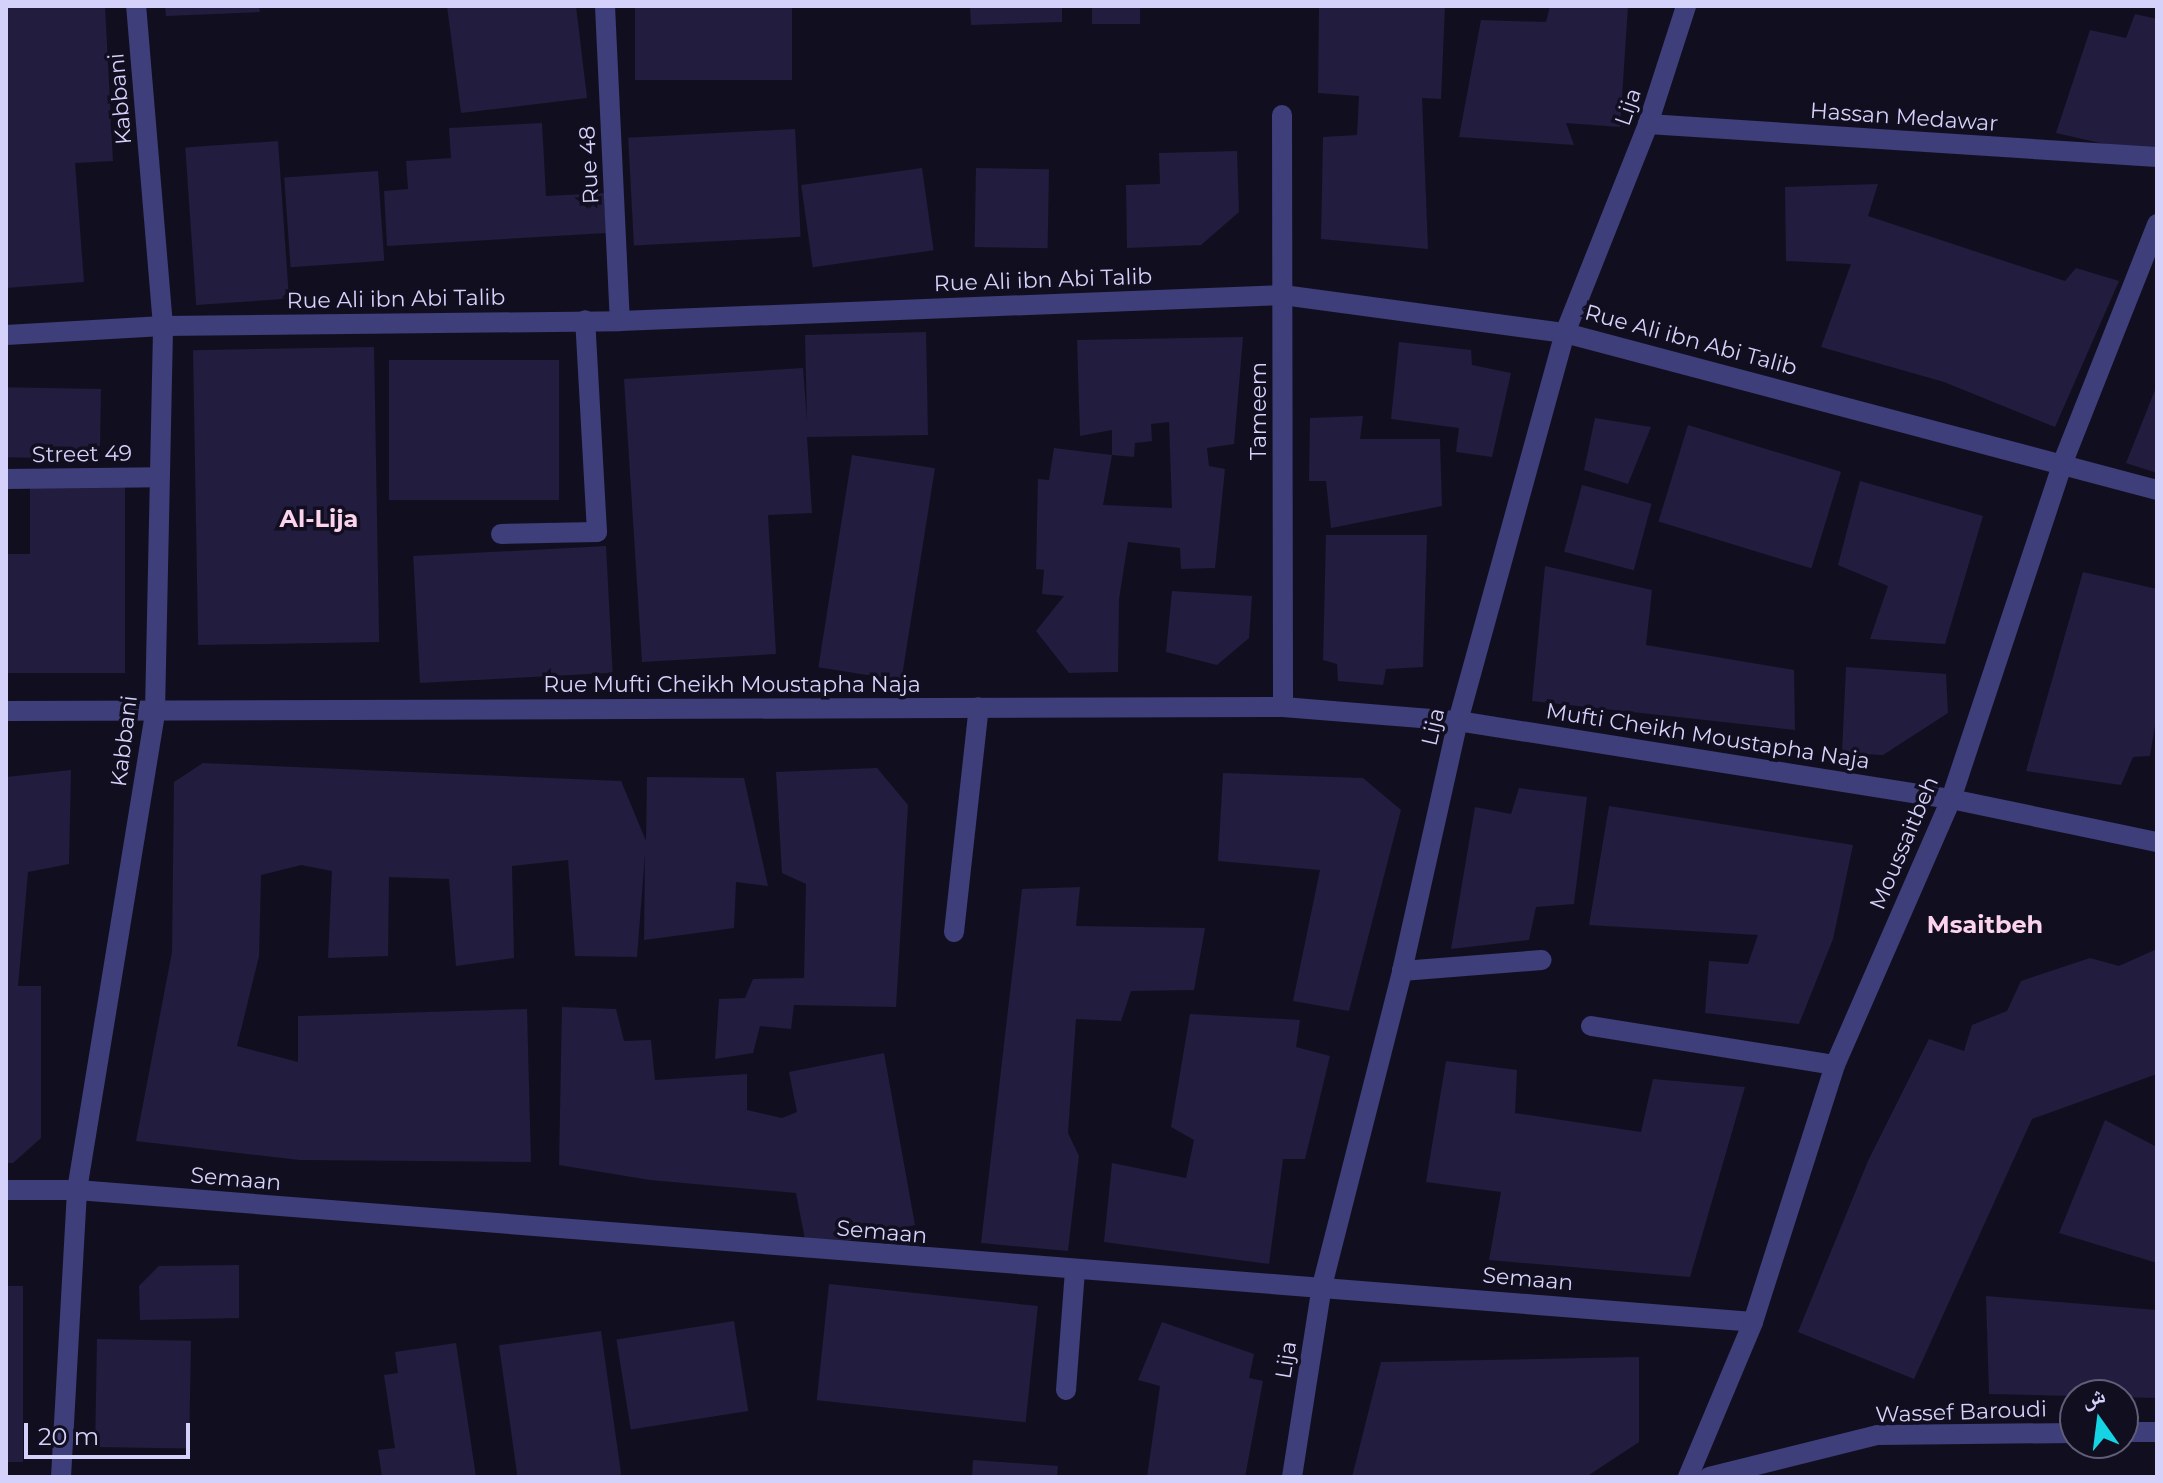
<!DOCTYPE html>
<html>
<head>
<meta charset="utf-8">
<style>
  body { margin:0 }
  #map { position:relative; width:2163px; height:1483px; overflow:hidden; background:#110f1f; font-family:Montserrat,"Noto Naskh Arabic",sans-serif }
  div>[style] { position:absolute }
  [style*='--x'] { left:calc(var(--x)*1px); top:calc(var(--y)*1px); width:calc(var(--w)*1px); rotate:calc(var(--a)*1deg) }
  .building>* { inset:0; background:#221c3e; transform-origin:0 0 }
  .street>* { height:20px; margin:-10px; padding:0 10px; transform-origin:10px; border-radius:10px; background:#3e3e7a }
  span { translate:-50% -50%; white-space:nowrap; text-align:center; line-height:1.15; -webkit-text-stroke:7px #110f1f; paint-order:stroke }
  .street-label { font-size:22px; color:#d4d1fb }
  .neighbourhood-label { font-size:24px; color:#fbd3ed; font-weight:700 }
  .frame { position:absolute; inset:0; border:8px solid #d4d1fb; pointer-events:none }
  .north { position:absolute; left:2059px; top:1379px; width:80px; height:80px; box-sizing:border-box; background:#110f1f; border:2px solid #5f5d77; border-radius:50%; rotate:346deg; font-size:22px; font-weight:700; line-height:32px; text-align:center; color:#d4d1fb }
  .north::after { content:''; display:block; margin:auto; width:28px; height:36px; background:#15d4e3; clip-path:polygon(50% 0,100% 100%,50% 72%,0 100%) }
  .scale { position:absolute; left:24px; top:1423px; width:166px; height:36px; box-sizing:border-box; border:4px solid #d4d1fb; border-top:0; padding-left:10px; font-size:24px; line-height:28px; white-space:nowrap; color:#d4d1fb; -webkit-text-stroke:6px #110f1f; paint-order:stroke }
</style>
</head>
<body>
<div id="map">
  <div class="building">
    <i style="clip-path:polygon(6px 6px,105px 6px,113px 161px,75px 163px,84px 282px,6px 288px)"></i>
    <i style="clip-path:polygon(165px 6px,259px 6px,260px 12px,166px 16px)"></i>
    <i style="clip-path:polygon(447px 6px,576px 6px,587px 98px,461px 113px)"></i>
    <i style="left:635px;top:6px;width:157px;height:74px"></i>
    <i style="clip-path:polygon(970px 6px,1062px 6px,1062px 22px,971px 25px)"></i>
    <i style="left:1092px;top:6px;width:48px;height:18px"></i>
    <i style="clip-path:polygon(1319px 6px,1445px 6px,1441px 99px,1422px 98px,1428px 249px,1321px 239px,1323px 137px,1357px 135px,1359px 96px,1318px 93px)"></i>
    <i style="clip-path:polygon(1550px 6px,1628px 6px,1620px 127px,1566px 123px,1574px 145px,1459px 137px,1481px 20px,1546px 22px)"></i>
    <i style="clip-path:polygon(2135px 14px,2157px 19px,2157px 156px,2056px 133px,2090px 30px,2126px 38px)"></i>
    <i style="clip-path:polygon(542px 123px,546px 196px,604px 193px,606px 233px,387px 246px,384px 191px,408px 189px,406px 161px,451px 158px,449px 128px)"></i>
    <i style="left:795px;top:129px;width:108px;height:167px;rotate:87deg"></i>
    <i style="left:278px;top:141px;width:158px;height:93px;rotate:86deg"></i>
    <i style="clip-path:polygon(1237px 151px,1239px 212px,1201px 245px,1127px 248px,1126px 185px,1160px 184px,1159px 153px)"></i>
    <i style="left:922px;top:168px;width:83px;height:122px;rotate:82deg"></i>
    <i style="left:976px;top:168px;width:73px;height:79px;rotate:1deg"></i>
    <i style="left:378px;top:171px;width:90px;height:94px;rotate:86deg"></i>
    <i style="clip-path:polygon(1878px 184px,1868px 216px,2065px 281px,2076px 268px,2119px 281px,2055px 427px,1944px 382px,1821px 347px,1851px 264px,1786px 261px,1785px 187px)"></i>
    <i style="clip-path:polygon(926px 332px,928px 435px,807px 437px,812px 513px,768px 515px,776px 654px,642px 662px,624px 379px,803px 368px,807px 421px,805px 335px)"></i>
    <i style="clip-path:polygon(1243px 337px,1234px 444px,1207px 448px,1209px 466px,1225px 469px,1215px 568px,1181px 569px,1180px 548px,1128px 542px,1119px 599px,1118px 672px,1069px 673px,1036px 631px,1064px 596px,1042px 594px,1044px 570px,1036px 569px,1038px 479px,1049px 480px,1054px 448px,1112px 455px,1103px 505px,1172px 508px,1169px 422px,1151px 424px,1152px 441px,1135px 443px,1134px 457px,1112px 455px,1112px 430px,1080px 436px,1077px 340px)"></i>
    <i style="clip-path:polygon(1399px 342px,1471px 350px,1472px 365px,1511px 373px,1492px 457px,1456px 452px,1459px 428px,1391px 419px)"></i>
    <i style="left:374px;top:347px;width:295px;height:181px;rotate:89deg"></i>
    <i style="left:389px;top:360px;width:170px;height:140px"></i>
    <i style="clip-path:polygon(2157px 385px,2157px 473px,2126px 463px)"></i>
    <i style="left:101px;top:389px;width:70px;height:95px;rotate:91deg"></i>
    <i style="clip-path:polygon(1363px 416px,1360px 439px,1440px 439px,1442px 506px,1331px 528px,1326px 481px,1309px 481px,1310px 418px)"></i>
    <i style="clip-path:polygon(1595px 418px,1651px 427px,1628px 484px,1584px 470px)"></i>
    <i style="left:1688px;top:425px;width:160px;height:101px;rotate:17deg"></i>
    <i style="left:852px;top:455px;width:84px;height:215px;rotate:9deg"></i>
    <i style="clip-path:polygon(1860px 481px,1983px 516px,1945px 644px,1870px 639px,1888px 586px,1838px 565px)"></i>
    <i style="left:1582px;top:485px;width:72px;height:69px;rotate:15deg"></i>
    <i style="clip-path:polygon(125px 486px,125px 673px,6px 673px,6px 554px,30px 554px,30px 487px)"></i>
    <i style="clip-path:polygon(1326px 535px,1427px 535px,1423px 667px,1386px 669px,1383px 685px,1338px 681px,1337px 664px,1323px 660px)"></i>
    <i style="left:606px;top:546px;width:127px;height:193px;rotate:87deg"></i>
    <i style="clip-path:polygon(1545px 566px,1652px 590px,1646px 645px,1794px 670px,1795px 730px,1532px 701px)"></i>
    <i style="clip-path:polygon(2083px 572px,2157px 589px,2157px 713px,2150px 756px,2133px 757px,2121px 785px,2026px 771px)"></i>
    <i style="clip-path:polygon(1172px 591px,1252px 596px,1249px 638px,1217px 665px,1166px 652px)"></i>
    <i style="clip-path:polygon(1846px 667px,1946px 674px,1948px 713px,1883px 755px,1842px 753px)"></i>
    <i style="clip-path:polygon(203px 763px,621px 781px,646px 841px,647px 777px,744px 778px,768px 886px,736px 882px,734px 928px,644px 940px,645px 854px,637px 957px,575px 956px,568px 860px,512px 866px,514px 958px,456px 966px,449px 879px,389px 877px,388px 956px,328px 958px,332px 871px,301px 865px,261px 875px,259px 956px,237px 1046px,298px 1062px,298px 1016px,527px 1009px,531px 1162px,300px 1160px,136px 1141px,172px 952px,174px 782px)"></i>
    <i style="clip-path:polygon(877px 768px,908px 805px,896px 1007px,794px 1005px,791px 1029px,760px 1026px,753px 1053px,715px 1059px,719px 999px,745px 998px,753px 979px,804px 978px,806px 884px,782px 873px,776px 772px)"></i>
    <i style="clip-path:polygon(71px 770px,69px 864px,28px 872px,18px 986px,41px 986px,41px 1138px,13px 1163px,6px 1163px,6px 777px)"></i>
    <i style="clip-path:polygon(1223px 773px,1363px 778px,1401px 810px,1349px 1011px,1293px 1001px,1320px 870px,1218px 861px)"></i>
    <i style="clip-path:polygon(1519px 788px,1587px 797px,1574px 904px,1536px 907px,1529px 940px,1451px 949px,1475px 807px,1511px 814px)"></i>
    <i style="clip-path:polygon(1609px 806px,1853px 845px,1833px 939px,1799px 1024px,1705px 1013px,1709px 961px,1748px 964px,1758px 935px,1589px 925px)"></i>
    <i style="clip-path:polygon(1080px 887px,1076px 926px,1205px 928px,1194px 990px,1131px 991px,1121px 1021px,1076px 1019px,1068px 1133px,1079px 1156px,1068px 1251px,981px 1243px,1022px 889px)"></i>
    <i style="clip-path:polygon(2157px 949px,2157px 1074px,2032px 1119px,1914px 1379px,1798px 1332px,1868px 1161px,1929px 1039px,1964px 1051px,1972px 1025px,2007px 1011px,2021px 981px,2090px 958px,2119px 966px)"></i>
    <i style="clip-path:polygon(562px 1007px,616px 1009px,624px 1041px,651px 1040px,655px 1080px,747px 1074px,747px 1110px,782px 1118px,797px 1112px,789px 1072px,884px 1053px,915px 1225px,807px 1250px,796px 1193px,650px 1180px,559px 1165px)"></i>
    <i style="clip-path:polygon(1190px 1014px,1300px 1020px,1296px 1047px,1330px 1056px,1305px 1159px,1283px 1159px,1269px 1264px,1104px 1242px,1112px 1163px,1186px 1178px,1194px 1140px,1171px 1127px)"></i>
    <i style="clip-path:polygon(1446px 1061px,1517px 1070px,1515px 1113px,1641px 1132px,1653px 1079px,1745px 1087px,1690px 1277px,1489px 1260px,1501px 1192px,1426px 1182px)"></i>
    <i style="clip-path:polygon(2105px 1120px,2157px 1147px,2157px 1263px,2059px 1233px)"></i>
    <i style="clip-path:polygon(239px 1265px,239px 1318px,140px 1320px,139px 1286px,159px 1266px)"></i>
    <i style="left:829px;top:1284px;width:210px;height:117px;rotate:6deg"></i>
    <i style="left:6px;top:1286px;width:17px;height:176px"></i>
    <i style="clip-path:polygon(1986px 1296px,2157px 1310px,2157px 1398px,1989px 1394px)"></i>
    <i style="left:734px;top:1321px;width:91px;height:119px;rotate:81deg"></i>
    <i style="clip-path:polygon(1162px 1322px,1254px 1354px,1249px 1378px,1263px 1381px,1245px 1477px,1147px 1477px,1160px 1386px,1138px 1380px)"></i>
    <i style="left:601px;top:1331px;width:145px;height:103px;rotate:82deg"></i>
    <i style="left:97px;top:1339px;width:94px;height:108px;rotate:1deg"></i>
    <i style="clip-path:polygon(456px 1343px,476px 1477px,382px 1477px,378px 1450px,395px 1448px,384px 1375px,398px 1373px,395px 1352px)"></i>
    <i style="clip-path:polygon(1639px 1357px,1639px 1442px,1586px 1477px,1352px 1477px,1381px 1362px)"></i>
    <i style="clip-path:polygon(973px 1460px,1058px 1466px,1057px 1477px,972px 1477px)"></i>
  </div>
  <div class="street">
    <i style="--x:605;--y:6;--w:315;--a:87.3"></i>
    <i style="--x:1282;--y:115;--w:592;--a:89.9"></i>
    <i style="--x:1648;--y:124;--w:510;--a:3.71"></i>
    <i style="--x:6;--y:335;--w:157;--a:-3.3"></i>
    <i style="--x:163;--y:326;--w:457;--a:-0.6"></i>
    <i style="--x:620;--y:321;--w:664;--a:-2.25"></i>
    <i style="--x:1283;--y:295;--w:285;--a:7.7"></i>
    <i style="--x:1565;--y:333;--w:612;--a:14.85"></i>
    <i style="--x:6;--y:479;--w:153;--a:-0.7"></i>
    <i style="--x:501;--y:534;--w:96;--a:-1.2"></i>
    <i style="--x:597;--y:532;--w:212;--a:-93.2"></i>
    <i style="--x:6;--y:711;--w:1277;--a:-0.18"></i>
    <i style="--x:1283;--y:707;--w:176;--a:4.6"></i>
    <i style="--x:1458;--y:721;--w:499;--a:9"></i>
    <i style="--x:1951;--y:799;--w:210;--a:11.8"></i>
    <i style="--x:954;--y:932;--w:226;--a:-83.7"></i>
    <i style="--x:1402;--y:971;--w:140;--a:-4.5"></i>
    <i style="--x:1591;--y:1026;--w:247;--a:9.1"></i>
    <i style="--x:6;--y:1190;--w:71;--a:0"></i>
    <i style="--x:77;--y:1190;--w:1681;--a:4.5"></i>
    <i style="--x:1066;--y:1390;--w:119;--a:-85.7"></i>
    <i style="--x:2123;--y:1432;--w:34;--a:0"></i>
    <i style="--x:61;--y:1477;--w:287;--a:-86.8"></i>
    <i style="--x:77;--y:1190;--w:484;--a:-80.7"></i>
    <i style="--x:155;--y:712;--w:386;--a:-88.8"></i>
    <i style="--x:163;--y:326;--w:321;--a:-94.8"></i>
    <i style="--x:1292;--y:1477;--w:193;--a:-81.1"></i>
    <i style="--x:1322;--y:1286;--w:325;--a:-75.7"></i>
    <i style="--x:1402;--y:971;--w:256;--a:-77.4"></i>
    <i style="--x:1458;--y:721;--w:402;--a:-74.6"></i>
    <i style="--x:1565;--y:333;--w:225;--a:-68.3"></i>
    <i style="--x:1648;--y:124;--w:124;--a:-72.1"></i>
    <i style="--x:1688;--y:1477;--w:168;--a:-67.2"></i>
    <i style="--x:1753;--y:1322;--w:270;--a:-72.3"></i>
    <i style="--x:1835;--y:1065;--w:290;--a:-66.4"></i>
    <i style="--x:1951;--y:799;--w:355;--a:-71.6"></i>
    <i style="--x:2063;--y:462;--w:256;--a:-68.4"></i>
    <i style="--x:1709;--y:1477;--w:174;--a:-14"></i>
    <i style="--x:1878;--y:1435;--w:197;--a:-0.6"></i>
  </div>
  <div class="street-label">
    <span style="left:120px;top:99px;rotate:-95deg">Kabbani</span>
    <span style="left:1628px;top:107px;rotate:-71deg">Lija</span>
    <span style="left:1904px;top:117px;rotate:4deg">Hassan Medawar</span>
    <span style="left:589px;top:165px;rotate:-93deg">Rue 48</span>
    <span style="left:1043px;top:280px;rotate:-2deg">Rue Ali ibn Abi Talib</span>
    <span style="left:396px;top:299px;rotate:-1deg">Rue Ali ibn Abi Talib</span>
    <span style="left:1691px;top:340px;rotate:15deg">Rue Ali ibn Abi Talib</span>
    <span style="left:1259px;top:411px;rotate:-90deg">Tameem</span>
    <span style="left:82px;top:454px;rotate:-1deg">Street 49</span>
    <span style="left:732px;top:685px">Rue Mufti Cheikh Moustapha Naja</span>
    <span style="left:1433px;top:727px;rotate:-77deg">Lija</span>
    <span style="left:1708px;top:736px;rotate:9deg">Mufti Cheikh Moustapha Naja</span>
    <span style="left:124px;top:741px;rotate:-83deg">Kabbani</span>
    <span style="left:1904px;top:843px;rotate:-67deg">Moussaitbeh</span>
    <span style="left:236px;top:1179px;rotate:5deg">Semaan</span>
    <span style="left:882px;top:1232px;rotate:5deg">Semaan</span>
    <span style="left:1528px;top:1279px;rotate:5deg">Semaan</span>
    <span style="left:1286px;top:1360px;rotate:-81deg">Lija</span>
    <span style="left:1961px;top:1412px;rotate:-2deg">Wassef Baroudi</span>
  </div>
  <div class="neighbourhood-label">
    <span style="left:319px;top:519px">Al-Lija</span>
    <span style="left:1985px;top:925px">Msaitbeh</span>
  </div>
  <div class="frame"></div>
  <div class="north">ش</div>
  <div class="scale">20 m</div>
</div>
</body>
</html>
